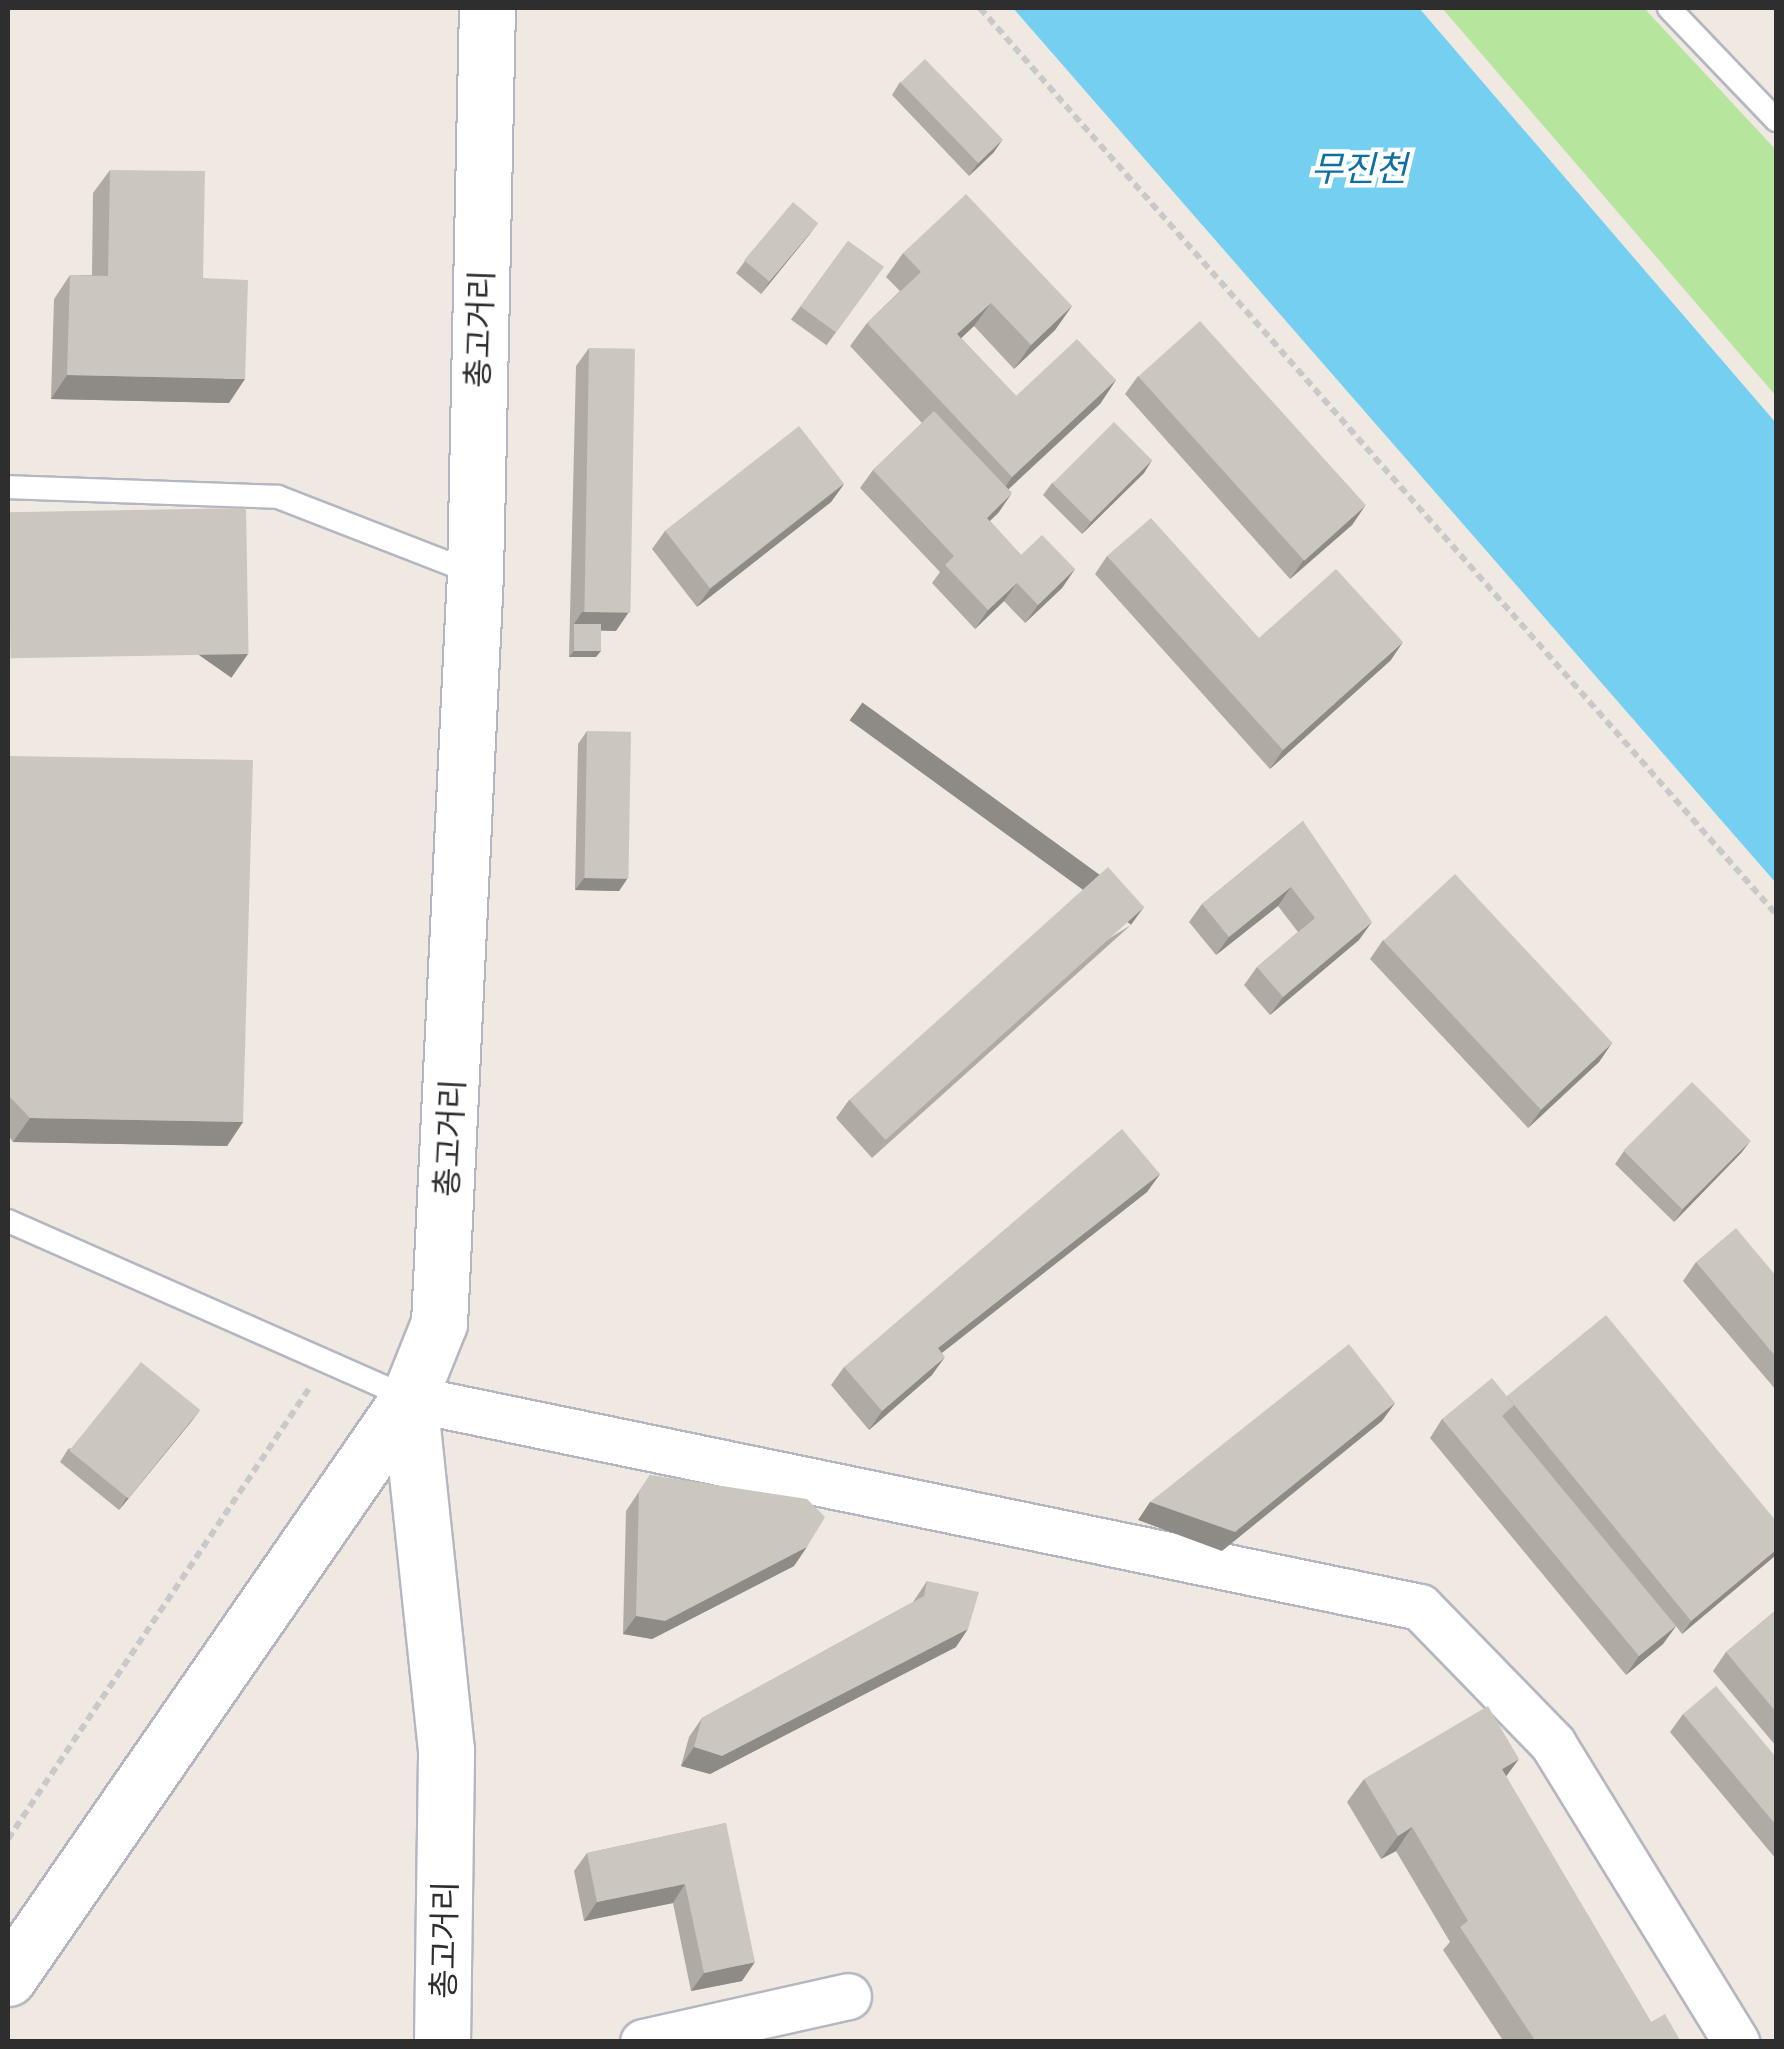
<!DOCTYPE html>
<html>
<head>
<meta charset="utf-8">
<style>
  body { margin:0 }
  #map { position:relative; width:1784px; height:2049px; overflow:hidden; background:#efe9e1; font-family:"Exo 2","Noto Sans KR",sans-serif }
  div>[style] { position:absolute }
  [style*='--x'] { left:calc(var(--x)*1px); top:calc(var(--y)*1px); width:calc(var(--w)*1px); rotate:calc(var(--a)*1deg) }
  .green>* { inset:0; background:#b6e59e }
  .water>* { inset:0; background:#75cff0 }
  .path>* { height:6px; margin-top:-3px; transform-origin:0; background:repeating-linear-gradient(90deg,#c9c9c9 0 8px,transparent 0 13px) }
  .roads { filter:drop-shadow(2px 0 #b4b7c1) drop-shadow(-2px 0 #b4b7c1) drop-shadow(0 2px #b4b7c1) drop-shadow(0 -2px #b4b7c1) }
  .lane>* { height:22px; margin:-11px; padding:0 11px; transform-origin:11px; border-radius:11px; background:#fff }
  .street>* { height:45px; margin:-22.5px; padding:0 22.5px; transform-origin:22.5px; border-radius:22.5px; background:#fff }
  .secondary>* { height:55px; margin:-27.5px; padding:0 27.5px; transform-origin:27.5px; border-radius:27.5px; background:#fff }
  .wall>* { inset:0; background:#afaba4; transform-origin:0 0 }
  .shaded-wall>* { inset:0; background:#8e8b86; transform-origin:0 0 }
  .building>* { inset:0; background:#cbc7bf; transform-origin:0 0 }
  span { translate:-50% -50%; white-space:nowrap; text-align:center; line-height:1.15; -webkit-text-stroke:9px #fff; paint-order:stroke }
  .street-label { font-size:32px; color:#2e2e2e }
  .water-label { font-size:35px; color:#0d6fa3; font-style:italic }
  .frame { position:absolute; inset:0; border:10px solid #2e2e2e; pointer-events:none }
</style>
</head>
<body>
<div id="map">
  <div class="green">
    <i style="clip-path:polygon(1442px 8px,1644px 8px,1776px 150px,1776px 396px)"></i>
  </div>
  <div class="water">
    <i style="clip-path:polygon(1013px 8px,1419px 8px,1776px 423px,1776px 883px)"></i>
  </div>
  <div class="path">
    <i style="--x:980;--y:8;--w:1206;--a:48.7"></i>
    <i style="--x:8;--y:1839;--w:544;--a:-56.25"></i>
  </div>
  <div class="roads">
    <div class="lane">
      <i style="--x:1669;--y:8;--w:155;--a:46.3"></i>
      <i style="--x:8;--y:487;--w:270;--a:2.1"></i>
      <i style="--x:278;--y:497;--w:210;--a:21.2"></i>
      <i style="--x:8;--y:1221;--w:438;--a:23.8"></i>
    </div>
    <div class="street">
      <i style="--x:409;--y:1398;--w:1032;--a:11.68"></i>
      <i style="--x:1420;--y:1607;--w:191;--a:45.8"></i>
      <i style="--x:1553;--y:1744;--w:350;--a:58.4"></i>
      <i style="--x:643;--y:2042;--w:210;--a:-12.6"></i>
    </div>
    <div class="secondary">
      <i style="--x:8;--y:1978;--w:705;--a:-55.34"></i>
      <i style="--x:442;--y:2042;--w:292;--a:-89.2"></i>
      <i style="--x:446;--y:1750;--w:354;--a:-96"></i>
      <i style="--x:409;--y:1398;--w:81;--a:-68.2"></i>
      <i style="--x:439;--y:1323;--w:750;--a:-87.25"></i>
      <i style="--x:475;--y:574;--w:566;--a:-88.79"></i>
    </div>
  </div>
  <div class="wall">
    <i style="clip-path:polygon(900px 82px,994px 152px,969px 176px,892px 95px)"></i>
    <i style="clip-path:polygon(110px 170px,203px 278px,229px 403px,51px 399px,54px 299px,70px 275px,92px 275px,93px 193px)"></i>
    <i style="clip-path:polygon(818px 223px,761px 294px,736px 273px,745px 261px)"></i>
    <i style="left:848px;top:241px;width:44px;height:97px;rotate:36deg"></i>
    <i style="clip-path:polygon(903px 253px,1072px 306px,1055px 330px,1014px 369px,974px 326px,961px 338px,1016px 396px,1116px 380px,1100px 404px,1008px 489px,999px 512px,990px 521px,1021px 555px,1075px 569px,1062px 588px,1025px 623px,1004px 601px,975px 629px,932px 583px,940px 572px,860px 488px,873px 470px,922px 423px,850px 346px,867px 323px,900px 291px,886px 277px)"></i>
    <i style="clip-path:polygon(589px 348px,616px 631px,601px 630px,596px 657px,569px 657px,576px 366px)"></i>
    <i style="clip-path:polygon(1138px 376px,1365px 506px,1352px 525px,1290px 579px,1125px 394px)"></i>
    <i style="clip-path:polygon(1152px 460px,1144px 473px,1082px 534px,1043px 495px,1052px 483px)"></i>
    <i style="clip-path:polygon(844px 484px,831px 502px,697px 607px,652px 549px,665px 531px)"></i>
    <i style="clip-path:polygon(1107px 556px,1259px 638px,1391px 660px,1270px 769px,1095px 574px)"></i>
    <i style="clip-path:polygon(587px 731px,627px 879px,619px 891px,575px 890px,578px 744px)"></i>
    <i style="clip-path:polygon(8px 756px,243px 1122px,227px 1146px,13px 1142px,8px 1135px)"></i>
    <i style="clip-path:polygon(1303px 821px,1359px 940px,1270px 1015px,1244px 985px,1257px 967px,1298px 932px,1278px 906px,1216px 955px,1189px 922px,1202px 904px)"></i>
    <i style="clip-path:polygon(1131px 925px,872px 1158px,836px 1118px,849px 1100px)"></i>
    <i style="clip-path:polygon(1383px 940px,1612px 1043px,1599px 1062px,1528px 1128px,1370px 959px)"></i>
    <i style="clip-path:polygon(1624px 1151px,1742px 1152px,1674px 1222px,1615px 1164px)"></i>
    <i style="clip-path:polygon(1160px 1174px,1147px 1192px,942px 1353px,932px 1375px,869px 1430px,831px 1385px,844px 1367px)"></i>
    <i style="clip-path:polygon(1696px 1262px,1776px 1276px,1776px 1390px,1683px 1281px)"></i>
    <i style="clip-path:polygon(1507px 1396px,1776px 1521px,1776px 1555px,1682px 1634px,1676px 1626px,1663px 1644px,1626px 1675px,1430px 1438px,1442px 1419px)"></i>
    <i style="clip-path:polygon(200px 1410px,119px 1510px,60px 1462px,68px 1449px)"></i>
    <i style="clip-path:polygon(650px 1475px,794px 1566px,652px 1639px,623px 1634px,626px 1511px)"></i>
    <i style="clip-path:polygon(927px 1581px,956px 1647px,710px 1774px,681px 1766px,689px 1737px,702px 1718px,913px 1602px)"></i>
    <i style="clip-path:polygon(1776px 1610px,1776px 1746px,1713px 1671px,1726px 1652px)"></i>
    <i style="clip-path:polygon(1683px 1714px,1776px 1757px,1776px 1859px,1670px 1732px)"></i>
    <i style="clip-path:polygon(1506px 1777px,1651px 2022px,1681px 2042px,1504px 2042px,1443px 1950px,1450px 1942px,1396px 1851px,1381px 1859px,1347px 1802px,1364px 1779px)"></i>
    <i style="clip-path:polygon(726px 1823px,742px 1981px,691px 1991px,673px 1903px,584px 1921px,574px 1871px,587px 1853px)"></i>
  </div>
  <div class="shaded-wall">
    <i style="clip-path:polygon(1003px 139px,994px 152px,969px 176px,978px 163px)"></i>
    <i style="clip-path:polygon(818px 223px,809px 235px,761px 294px,770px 281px)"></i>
    <i style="clip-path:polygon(991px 303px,974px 326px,940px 358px,957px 334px)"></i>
    <i style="clip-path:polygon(1072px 306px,1055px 330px,1014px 369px,1031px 345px)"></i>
    <i style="clip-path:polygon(67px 375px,245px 379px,229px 403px,51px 399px)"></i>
    <i style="clip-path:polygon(1116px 380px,1100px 404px,996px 501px,1012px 477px)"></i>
    <i style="clip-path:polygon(1152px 460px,1144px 473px,1082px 534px,1091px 522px)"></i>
    <i style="clip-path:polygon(844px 484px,831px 502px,697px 607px,710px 589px)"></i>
    <i style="clip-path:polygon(1012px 493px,999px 512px,974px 536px,987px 518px)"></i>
    <i style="clip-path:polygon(1365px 506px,1352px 525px,1290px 579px,1303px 561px)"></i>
    <i style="clip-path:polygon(1075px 569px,1062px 588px,1025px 623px,1038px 605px)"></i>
    <i style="clip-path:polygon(1017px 583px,1004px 601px,975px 629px,988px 610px)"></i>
    <i style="clip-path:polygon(582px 612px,629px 612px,616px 631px,574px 630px,574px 624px)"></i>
    <i style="clip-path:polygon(1403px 642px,1391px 660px,1270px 769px,1283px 750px)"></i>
    <i style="clip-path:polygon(574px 651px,601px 651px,596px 657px,569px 657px)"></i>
    <i style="left:248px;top:654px;width:29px;height:240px;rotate:125deg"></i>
    <i style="clip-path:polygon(584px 878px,627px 879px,619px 891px,575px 890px)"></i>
    <i style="clip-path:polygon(1291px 887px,1278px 906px,1216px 955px,1229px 937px)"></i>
    <i style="left:1144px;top:907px;width:22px;height:348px;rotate:126deg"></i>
    <i style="clip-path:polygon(1372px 922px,1359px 940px,1270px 1015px,1283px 997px)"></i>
    <i style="clip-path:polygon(1612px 1043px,1599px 1062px,1528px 1128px,1541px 1110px)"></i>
    <i style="clip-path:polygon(30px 1118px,243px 1122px,227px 1146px,13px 1142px)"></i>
    <i style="clip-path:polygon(1751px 1140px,1742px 1152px,1674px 1222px,1683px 1209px)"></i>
    <i style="clip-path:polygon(1160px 1174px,1147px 1192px,925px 1366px,938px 1348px)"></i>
    <i style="clip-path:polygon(945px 1357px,932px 1375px,869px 1430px,882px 1411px)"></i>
    <i style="clip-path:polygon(1395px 1403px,1382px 1421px,1222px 1551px,1138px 1520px,1150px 1502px)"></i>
    <i style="clip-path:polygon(200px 1410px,191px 1422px,119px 1510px,127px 1497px)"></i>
    <i style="clip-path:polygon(807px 1547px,794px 1566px,652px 1639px,623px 1634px,636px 1616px)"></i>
    <i style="clip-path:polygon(1776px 1550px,1776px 1555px,1682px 1634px,1691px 1621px)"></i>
    <i style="clip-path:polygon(1676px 1626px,1663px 1644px,1626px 1675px,1639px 1656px)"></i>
    <i style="clip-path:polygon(968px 1629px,956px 1647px,710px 1774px,681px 1766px,694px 1747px)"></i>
    <i style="clip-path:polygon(1519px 1759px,1502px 1782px,1502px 1769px)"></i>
    <i style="clip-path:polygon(1412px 1827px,1396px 1851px,1381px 1859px,1398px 1836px)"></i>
    <i style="clip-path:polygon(685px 1884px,673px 1903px,584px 1921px,597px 1902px)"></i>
    <i style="clip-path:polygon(755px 1962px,742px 1981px,691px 1991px,704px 1973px)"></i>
  </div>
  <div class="building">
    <i style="left:925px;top:59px;width:112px;height:34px;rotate:46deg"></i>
    <i style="clip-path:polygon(110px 170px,205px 171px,203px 278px,248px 280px,245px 379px,67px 375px,70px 275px,108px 276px)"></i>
    <i style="clip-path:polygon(966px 194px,1072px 306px,1031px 345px,991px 303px,957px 334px,1016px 396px,1077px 339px,1116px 380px,1012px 477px,867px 323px,921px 272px,903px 253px)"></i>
    <i style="left:793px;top:202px;width:33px;height:76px;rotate:40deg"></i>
    <i style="left:848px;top:241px;width:44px;height:81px;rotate:36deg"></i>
    <i style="left:1200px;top:321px;width:248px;height:83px;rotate:48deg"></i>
    <i style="left:589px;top:348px;width:46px;height:264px;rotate:1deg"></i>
    <i style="clip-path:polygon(934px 411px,1012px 493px,987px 518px,1021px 555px,1042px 535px,1075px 569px,1038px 605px,1017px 583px,988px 610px,945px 565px,954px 556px,873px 470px)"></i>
    <i style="left:1114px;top:422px;width:54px;height:87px;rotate:45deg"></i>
    <i style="left:799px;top:426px;width:73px;height:170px;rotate:52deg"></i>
    <i style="left:246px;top:508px;width:146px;height:238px;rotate:89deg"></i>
    <i style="clip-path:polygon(1151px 518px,1259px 638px,1336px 569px,1403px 642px,1283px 750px,1107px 556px)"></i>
    <i style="left:574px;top:624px;width:27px;height:27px"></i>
    <i style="left:587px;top:731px;width:44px;height:147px;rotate:1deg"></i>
    <i style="clip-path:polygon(8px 756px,253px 760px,243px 1122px,30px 1118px,8px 1095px)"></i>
    <i style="clip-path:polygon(1303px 821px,1372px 922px,1283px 997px,1257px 967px,1315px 918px,1291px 887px,1229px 937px,1202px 904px)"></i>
    <i style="left:1108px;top:867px;width:54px;height:348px;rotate:48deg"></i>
    <i style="left:1455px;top:874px;width:231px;height:98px;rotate:47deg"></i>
    <i style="left:1692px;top:1082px;width:83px;height:97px;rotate:45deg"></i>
    <i style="clip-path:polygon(1122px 1129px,1160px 1174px,938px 1348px,945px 1357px,882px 1411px,844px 1367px)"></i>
    <i style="clip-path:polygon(1736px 1228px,1776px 1276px,1776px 1357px,1696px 1262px)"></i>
    <i style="clip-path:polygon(1606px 1315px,1776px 1521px,1776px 1550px,1691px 1621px,1507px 1396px)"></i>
    <i style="clip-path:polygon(1349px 1344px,1395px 1403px,1235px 1532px,1150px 1502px)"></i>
    <i style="left:141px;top:1362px;width:76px;height:114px;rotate:39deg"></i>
    <i style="clip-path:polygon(1492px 1378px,1514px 1405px,1502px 1416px,1676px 1626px,1639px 1656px,1442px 1419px)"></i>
    <i style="clip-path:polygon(650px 1475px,807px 1499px,825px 1517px,807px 1547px,665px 1621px,636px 1616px,639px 1492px)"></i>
    <i style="clip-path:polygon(927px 1581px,979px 1592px,968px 1629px,722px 1756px,694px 1747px,702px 1718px,924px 1596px)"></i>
    <i style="clip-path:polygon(1776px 1610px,1776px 1712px,1726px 1652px)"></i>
    <i style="clip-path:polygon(1716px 1686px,1776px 1757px,1776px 1825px,1683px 1714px)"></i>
    <i style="clip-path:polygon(1488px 1706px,1519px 1759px,1502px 1769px,1651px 2022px,1665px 2014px,1681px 2042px,1536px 2042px,1460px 1927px,1468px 1921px,1412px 1827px,1398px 1836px,1364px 1779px)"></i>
    <i style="clip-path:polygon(726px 1823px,755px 1962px,704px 1973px,685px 1884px,597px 1902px,587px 1853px)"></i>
  </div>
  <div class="street-label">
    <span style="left:478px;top:329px;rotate:-88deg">총고거리</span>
    <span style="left:448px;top:1138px;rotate:-87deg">총고거리</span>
    <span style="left:443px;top:1940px;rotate:-89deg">총고거리</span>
  </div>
  <div class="water-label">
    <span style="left:1359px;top:167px">무진천</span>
  </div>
  <div class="frame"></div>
</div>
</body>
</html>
